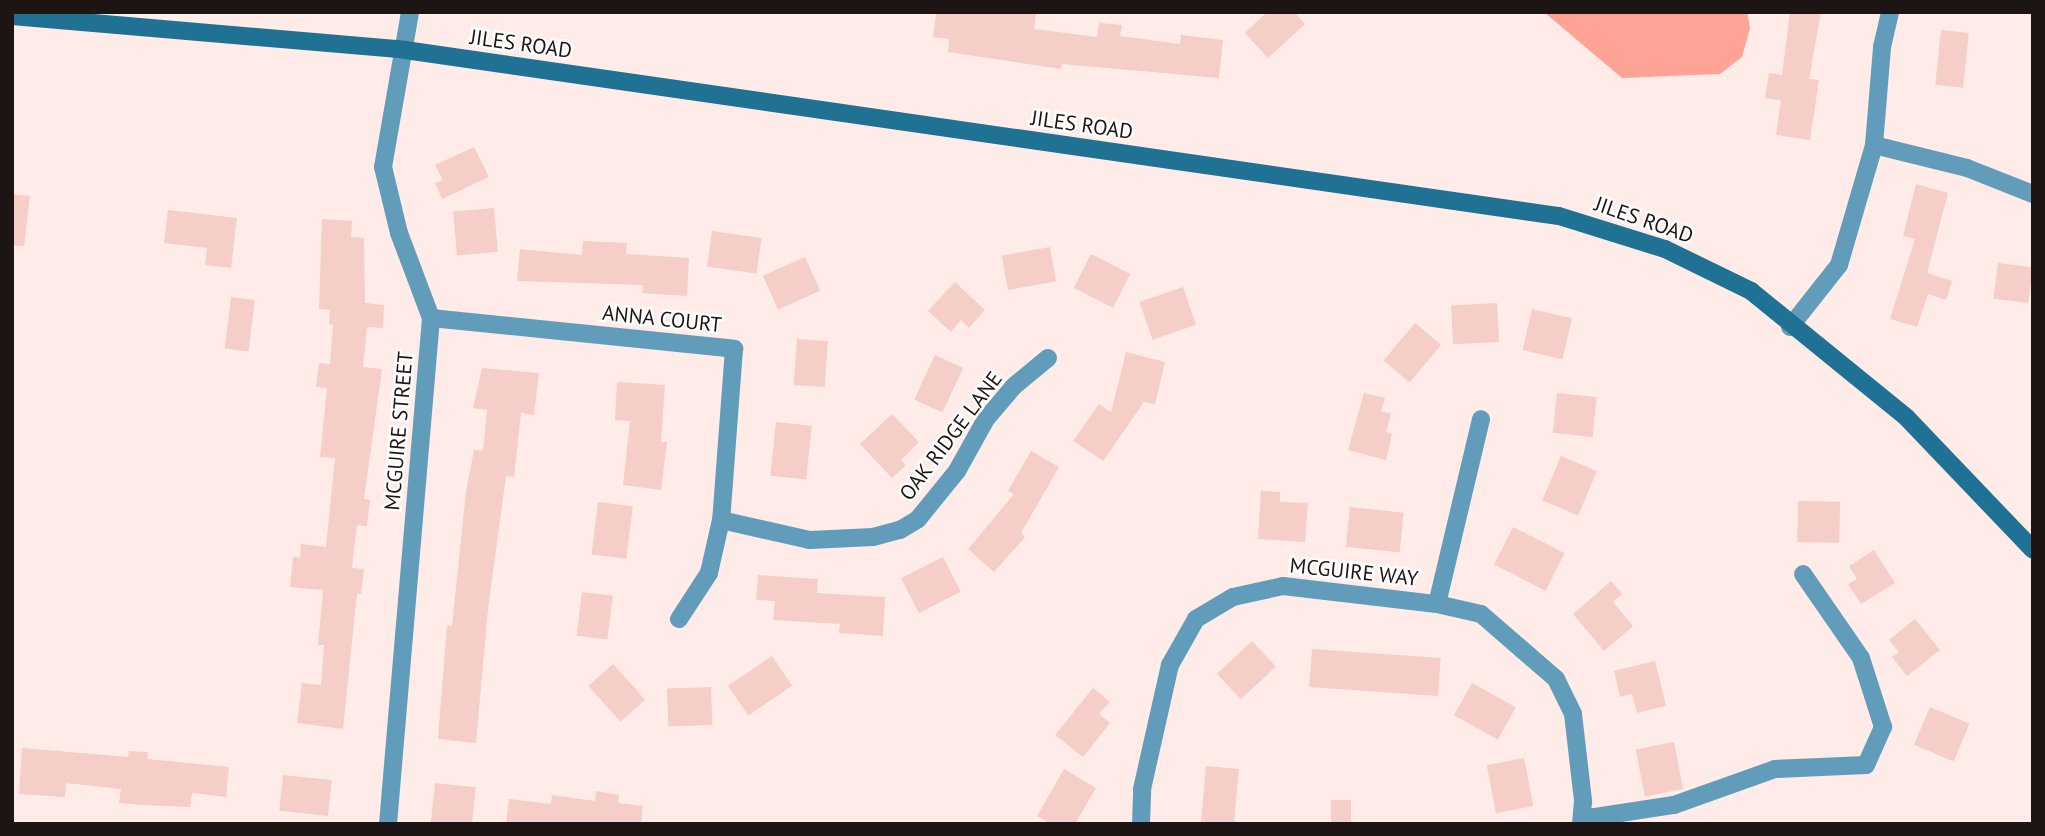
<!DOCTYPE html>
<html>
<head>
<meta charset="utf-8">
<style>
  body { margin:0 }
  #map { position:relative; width:2045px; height:836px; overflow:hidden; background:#ffebe8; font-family:"PT Sans",sans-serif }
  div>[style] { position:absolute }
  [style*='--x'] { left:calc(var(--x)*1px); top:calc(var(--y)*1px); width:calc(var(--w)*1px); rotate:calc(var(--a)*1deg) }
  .water>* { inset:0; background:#fea395 }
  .building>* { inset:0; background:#f4cec7; transform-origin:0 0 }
  .street>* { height:18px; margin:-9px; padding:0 9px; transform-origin:9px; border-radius:9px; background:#619dbb }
  .secondary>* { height:18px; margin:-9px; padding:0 9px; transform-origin:9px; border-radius:9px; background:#1f7294 }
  span { translate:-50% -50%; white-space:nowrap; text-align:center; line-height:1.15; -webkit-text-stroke:5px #fff; paint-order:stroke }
  .street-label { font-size:21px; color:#1c1514 }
  .frame { position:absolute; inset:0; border:14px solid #1c1514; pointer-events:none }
</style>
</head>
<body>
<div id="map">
  <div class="water">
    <i style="clip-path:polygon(1544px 12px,1747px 12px,1750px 28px,1742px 57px,1720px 74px,1622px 78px)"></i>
  </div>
  <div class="building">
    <i style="clip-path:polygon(948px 12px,1036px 14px,1034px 29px,1097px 37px,1099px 23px,1122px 25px,1120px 36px,1180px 44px,1181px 35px,1223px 40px,1219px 78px,1062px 64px,1061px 69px,948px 52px,949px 39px,933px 37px,936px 14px)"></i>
    <i style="clip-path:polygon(1267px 12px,1294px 12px,1305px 24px,1268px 58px,1245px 33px)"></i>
    <i style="clip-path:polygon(1790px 12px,1821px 12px,1809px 79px,1819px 80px,1810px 140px,1776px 135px,1781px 100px,1765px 98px,1769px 73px,1782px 75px)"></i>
    <i style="left:1941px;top:30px;width:28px;height:55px;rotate:6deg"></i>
    <i style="clip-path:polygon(474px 147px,489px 177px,442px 199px,435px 183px,443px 180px,435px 165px)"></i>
    <i style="clip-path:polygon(1916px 184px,1948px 193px,1927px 273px,1952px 281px,1946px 300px,1928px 294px,1917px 327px,1890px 319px,1915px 239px,1903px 236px)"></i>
    <i style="clip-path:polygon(12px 194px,30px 196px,24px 246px,12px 245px)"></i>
    <i style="left:494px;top:208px;width:44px;height:41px;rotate:85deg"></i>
    <i style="clip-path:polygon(168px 210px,237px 218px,231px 268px,205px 265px,207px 248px,164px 243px)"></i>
    <i style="clip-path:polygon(322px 219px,352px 221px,351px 237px,364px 238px,365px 303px,384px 305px,383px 328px,367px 327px,363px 367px,382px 369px,364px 499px,370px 500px,367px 526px,357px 525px,352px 568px,364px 569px,361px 594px,357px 594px,343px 729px,297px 723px,302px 683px,321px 685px,324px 645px,318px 645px,323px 590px,290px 587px,293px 557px,300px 558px,301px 544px,326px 547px,335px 458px,320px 457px,327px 388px,316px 387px,319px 363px,330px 364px,333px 325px,329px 324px,330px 310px,319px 309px)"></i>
    <i style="left:712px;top:231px;width:50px;height:36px;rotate:8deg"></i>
    <i style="clip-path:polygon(583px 241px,627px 243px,626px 254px,689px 258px,687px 296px,642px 293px,643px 285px,517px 281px,520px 249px,582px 255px)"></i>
    <i style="left:1050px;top:247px;width:35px;height:49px;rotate:80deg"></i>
    <i style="left:1091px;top:254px;width:44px;height:38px;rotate:27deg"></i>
    <i style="left:805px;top:257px;width:37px;height:46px;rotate:66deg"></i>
    <i style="left:1998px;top:263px;width:35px;height:36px;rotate:7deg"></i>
    <i style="clip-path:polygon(955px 282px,985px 310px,969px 328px,961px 320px,951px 332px,928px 311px)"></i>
    <i style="left:1183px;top:287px;width:40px;height:46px;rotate:71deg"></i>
    <i style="left:231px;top:297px;width:24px;height:52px;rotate:7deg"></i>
    <i style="left:1497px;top:303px;width:39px;height:46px;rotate:87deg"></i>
    <i style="left:1532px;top:309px;width:41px;height:42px;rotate:13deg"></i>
    <i style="left:1415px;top:323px;width:34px;height:49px;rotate:40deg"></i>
    <i style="left:797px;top:339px;width:31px;height:46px;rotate:4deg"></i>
    <i style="clip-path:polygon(1126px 352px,1165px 362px,1155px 404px,1144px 402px,1103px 461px,1073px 441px,1099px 404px,1111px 412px)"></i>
    <i style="left:935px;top:355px;width:31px;height:49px;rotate:25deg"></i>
    <i style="clip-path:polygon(482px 368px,539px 373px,534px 415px,521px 413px,514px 477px,506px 476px,488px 609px,476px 743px,438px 739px,447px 625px,452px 626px,466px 492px,474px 450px,483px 451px,487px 410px,473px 408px)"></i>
    <i style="clip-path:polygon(617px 382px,665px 385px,661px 442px,667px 442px,661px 490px,623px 485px,630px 421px,615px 420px)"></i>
    <i style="clip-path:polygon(1364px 393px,1385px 398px,1381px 411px,1391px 414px,1386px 432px,1392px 434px,1386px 460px,1348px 450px)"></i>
    <i style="left:1557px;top:393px;width:40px;height:40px;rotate:6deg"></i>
    <i style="clip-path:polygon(892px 414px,919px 442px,901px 460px,906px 465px,892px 478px,860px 444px)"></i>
    <i style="left:776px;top:422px;width:36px;height:54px;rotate:6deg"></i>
    <i style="clip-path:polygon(1031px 451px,1059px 467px,1021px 533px,1025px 537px,994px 572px,968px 549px,1014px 494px,1008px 491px)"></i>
    <i style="left:1561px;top:456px;width:39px;height:48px;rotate:23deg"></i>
    <i style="clip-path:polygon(1261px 491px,1280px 492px,1280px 502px,1308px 503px,1305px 542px,1258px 539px)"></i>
    <i style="left:1798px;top:501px;width:42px;height:41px;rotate:1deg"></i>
    <i style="left:598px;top:502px;width:35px;height:53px;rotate:7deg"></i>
    <i style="left:1350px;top:507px;width:54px;height:40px;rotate:6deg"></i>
    <i style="left:1513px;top:527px;width:58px;height:42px;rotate:27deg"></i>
    <i style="clip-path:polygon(1874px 550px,1895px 583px,1861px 604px,1848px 584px,1857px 579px,1849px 566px)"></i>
    <i style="left:943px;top:557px;width:39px;height:47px;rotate:63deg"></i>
    <i style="clip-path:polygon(758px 575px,818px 579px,817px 593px,885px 597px,883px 636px,839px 633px,840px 624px,773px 620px,775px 601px,756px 600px)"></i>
    <i style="clip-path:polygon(1611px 581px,1622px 594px,1613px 602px,1633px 626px,1604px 651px,1573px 614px)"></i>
    <i style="left:582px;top:592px;width:31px;height:44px;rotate:7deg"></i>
    <i style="clip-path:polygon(1915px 619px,1940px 650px,1907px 676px,1892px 657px,1899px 652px,1889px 640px)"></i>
    <i style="left:1252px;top:641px;width:35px;height:48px;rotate:47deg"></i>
    <i style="left:1312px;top:649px;width:129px;height:38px;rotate:4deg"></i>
    <i style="left:772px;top:656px;width:36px;height:53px;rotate:56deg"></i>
    <i style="clip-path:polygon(1655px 661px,1666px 706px,1637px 713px,1632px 694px,1620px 697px,1614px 671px)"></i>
    <i style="left:613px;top:664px;width:48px;height:33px;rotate:48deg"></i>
    <i style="left:1472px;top:683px;width:50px;height:37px;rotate:29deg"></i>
    <i style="left:711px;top:687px;width:38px;height:44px;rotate:88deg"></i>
    <i style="clip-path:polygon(1093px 688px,1110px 702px,1099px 714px,1110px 723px,1083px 757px,1055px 735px)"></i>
    <i style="left:1930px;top:707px;width:43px;height:41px;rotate:23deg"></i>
    <i style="left:1674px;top:742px;width:48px;height:39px;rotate:79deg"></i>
    <i style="clip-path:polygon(22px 748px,128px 757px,129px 751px,148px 752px,147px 759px,229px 767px,226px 797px,192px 793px,190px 807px,142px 805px,119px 803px,121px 789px,66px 783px,65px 797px,19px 794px)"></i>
    <i style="left:1524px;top:758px;width:49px;height:38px;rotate:79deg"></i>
    <i style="left:1206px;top:766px;width:33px;height:58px;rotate:5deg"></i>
    <i style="clip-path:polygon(1064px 769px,1096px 788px,1075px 824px,1051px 824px,1037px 816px)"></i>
    <i style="left:283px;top:775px;width:49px;height:36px;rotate:6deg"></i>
    <i style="left:435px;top:783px;width:41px;height:41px;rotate:6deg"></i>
    <i style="clip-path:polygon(596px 791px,619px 795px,618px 803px,643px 806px,641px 824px,506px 824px,509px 799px,551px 804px,552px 795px,595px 801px)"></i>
    <i style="left:1331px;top:800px;width:20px;height:24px"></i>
  </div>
  <div class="street">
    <i style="--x:1874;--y:145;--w:96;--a:13.9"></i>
    <i style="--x:1967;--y:168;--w:71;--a:21.5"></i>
    <i style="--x:431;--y:318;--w:305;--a:5.8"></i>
    <i style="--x:734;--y:349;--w:171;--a:94.3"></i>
    <i style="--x:721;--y:520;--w:54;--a:102.8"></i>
    <i style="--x:709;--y:573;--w:55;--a:123.1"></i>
    <i style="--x:1790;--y:327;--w:79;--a:-51.7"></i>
    <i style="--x:1839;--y:265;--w:125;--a:-73.7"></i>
    <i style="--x:1874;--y:145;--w:98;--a:-85.3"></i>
    <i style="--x:1882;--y:47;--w:36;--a:-77"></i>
    <i style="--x:721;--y:520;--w:91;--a:12.7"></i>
    <i style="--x:810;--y:540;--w:63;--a:-2.7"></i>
    <i style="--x:873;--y:537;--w:28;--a:-15"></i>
    <i style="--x:900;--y:530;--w:21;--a:-31"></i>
    <i style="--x:918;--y:519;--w:62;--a:-50.9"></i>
    <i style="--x:957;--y:471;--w:60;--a:-60.9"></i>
    <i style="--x:986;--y:419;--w:43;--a:-49.7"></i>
    <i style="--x:1014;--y:386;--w:44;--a:-39.5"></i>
    <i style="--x:1437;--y:604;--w:190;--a:-76.6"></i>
    <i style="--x:1582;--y:819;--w:93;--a:-8.7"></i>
    <i style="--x:1674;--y:805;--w:107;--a:-19.6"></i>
    <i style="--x:1775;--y:769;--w:91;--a:-2.5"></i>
    <i style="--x:1866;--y:765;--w:42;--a:-65.9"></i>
    <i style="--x:1883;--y:727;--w:72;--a:-107.7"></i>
    <i style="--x:1861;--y:658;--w:102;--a:-124.6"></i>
    <i style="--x:388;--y:824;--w:508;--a:-85.14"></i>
    <i style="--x:431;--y:318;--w:91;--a:-110.6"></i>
    <i style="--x:399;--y:233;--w:68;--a:-103.6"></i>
    <i style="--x:383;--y:167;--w:157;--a:-80.1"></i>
    <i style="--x:1141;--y:824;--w:35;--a:-88"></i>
    <i style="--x:1142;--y:789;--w:127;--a:-77.3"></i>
    <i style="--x:1170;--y:665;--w:53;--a:-60.5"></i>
    <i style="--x:1196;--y:619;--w:43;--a:-30.7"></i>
    <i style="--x:1233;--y:597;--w:51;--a:-12.4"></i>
    <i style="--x:1283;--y:586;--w:155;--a:6.7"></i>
    <i style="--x:1437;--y:604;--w:45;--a:12.8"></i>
    <i style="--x:1481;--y:614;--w:99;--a:40.9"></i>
    <i style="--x:1556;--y:679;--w:39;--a:64"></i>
    <i style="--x:1573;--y:714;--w:88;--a:83.4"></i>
    <i style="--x:1583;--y:801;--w:23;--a:95"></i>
  </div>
  <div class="secondary">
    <i style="--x:12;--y:16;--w:394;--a:4.9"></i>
    <i style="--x:405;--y:50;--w:1166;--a:8.19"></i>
    <i style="--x:1559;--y:216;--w:111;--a:17.3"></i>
    <i style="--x:1665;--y:249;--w:96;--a:26"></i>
    <i style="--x:1751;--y:291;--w:201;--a:39.1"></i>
    <i style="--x:1907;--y:418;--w:182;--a:46.3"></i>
  </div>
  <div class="street-label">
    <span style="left:521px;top:44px;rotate:8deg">JILES ROAD</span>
    <span style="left:1082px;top:125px;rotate:8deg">JILES ROAD</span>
    <span style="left:1644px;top:220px;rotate:19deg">JILES ROAD</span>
    <span style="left:662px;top:319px;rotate:6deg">ANNA COURT</span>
    <span style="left:399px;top:431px;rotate:-85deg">MCGUIRE STREET</span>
    <span style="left:951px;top:436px;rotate:-53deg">OAK RIDGE LANE</span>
    <span style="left:1354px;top:572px;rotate:6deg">MCGUIRE WAY</span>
  </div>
  <div class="frame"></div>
</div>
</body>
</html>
